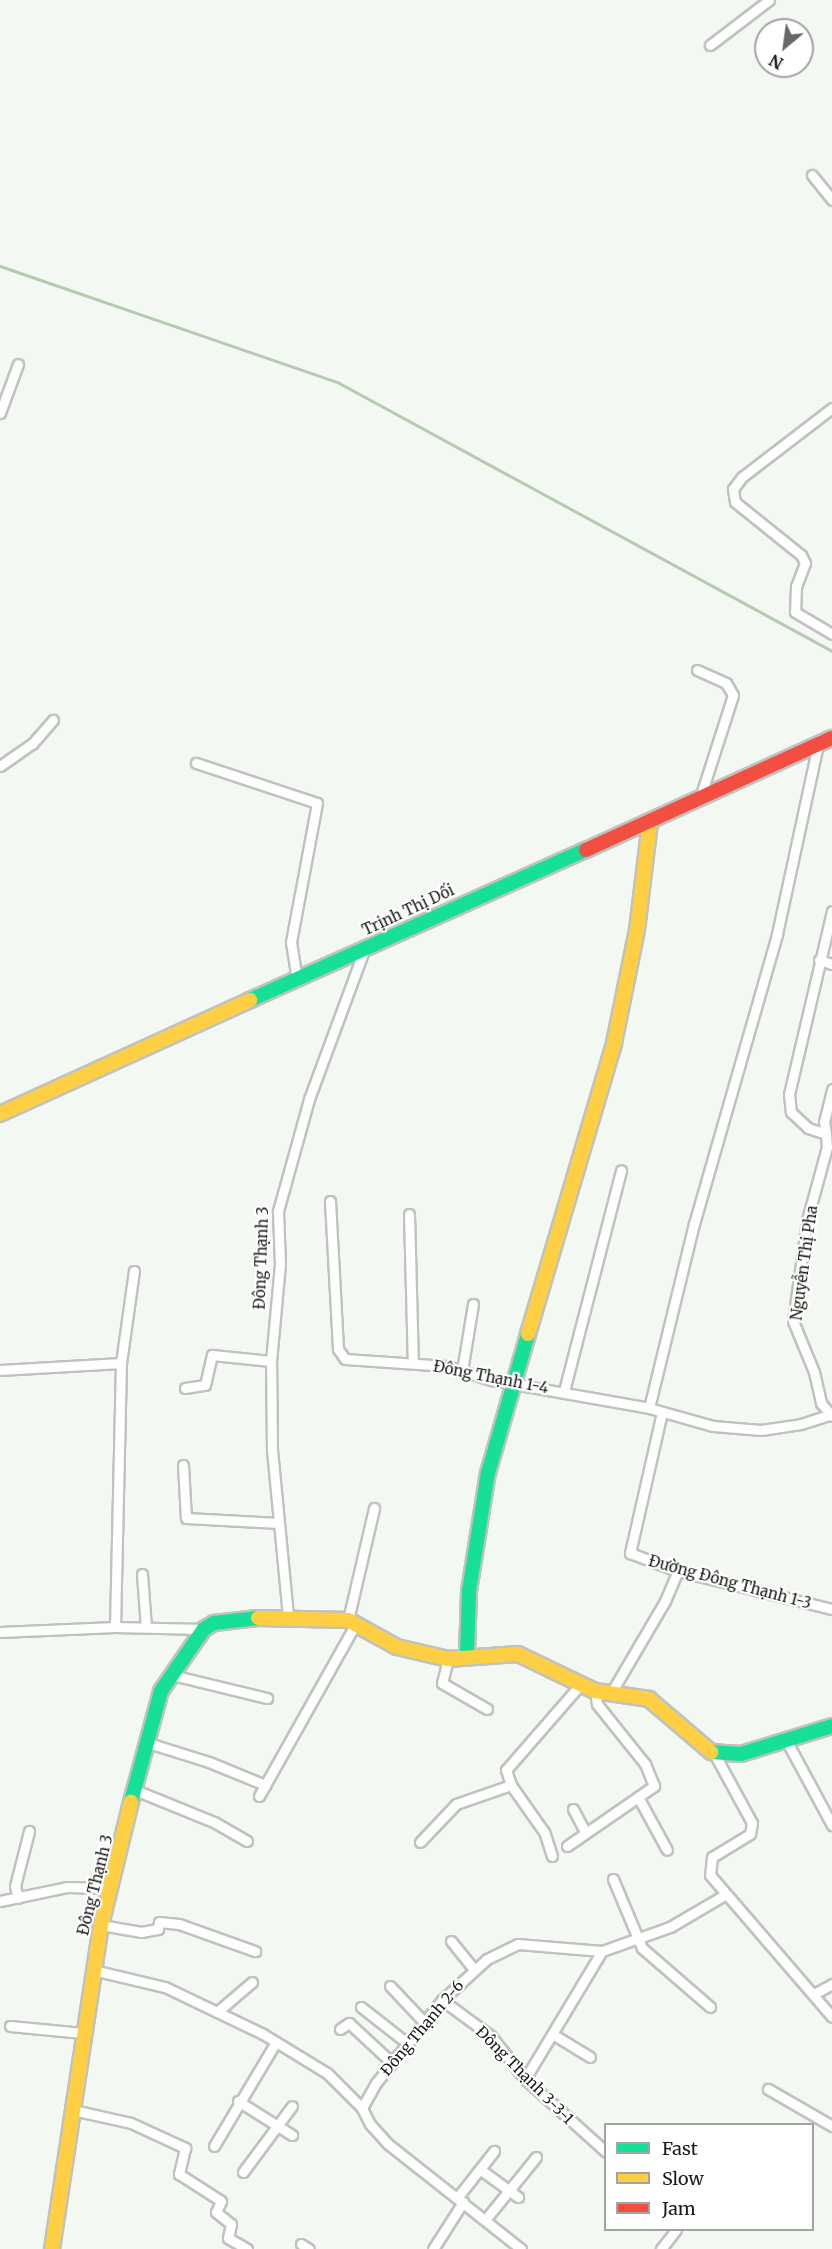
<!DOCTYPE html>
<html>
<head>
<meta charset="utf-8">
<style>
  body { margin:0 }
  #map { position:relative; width:832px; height:2249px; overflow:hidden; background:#f4f8f3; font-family:Merriweather,serif }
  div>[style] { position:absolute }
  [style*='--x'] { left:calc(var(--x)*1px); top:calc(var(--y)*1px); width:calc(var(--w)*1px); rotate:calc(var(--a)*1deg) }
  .stream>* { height:3px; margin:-1.5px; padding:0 1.5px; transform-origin:1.5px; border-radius:1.5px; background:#b6cab1 }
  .roads { filter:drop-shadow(2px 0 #bfc2be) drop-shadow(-2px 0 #bfc2be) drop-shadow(0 2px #bfc2be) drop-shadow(0 -2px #bfc2be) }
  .street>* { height:9px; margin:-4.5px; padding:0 4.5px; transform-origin:4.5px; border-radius:4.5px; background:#fdfefd }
  .fast>* { height:14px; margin:-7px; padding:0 7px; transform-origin:7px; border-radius:7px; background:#16e098 }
  .slow>* { height:14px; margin:-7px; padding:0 7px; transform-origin:7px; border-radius:7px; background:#ffcf43 }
  .jam>* { height:14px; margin:-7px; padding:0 7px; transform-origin:7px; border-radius:7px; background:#f24e42 }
  span { translate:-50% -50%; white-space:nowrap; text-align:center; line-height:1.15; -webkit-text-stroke:4.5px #fff; paint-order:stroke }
  .street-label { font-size:15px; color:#191a18 }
  .legend { position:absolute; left:604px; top:2123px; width:210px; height:108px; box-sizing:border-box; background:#fff; border:2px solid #a3a3a3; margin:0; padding:8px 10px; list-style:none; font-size:18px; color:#191a18 }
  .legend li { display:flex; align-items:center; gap:12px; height:30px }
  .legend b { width:30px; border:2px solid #a3a3a3 }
  .north { position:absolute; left:754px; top:18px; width:60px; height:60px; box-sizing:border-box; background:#fff; border:2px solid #a3a3a3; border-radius:50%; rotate:209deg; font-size:16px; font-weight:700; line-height:24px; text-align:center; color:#191a18 }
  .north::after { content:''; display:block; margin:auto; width:21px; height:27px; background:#666865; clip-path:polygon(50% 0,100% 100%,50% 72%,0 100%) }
</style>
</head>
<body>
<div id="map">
  <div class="stream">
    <i style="--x:0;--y:266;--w:359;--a:19"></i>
    <i style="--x:339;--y:383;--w:561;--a:28.53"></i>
  </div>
  <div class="roads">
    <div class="street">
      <i style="--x:710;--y:45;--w:74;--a:-37.3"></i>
      <i style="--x:812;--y:175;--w:32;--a:51"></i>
      <i style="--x:832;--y:408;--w:113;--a:142.5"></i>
      <i style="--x:742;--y:477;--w:15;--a:127"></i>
      <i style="--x:733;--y:489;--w:13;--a:81"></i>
      <i style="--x:735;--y:502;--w:85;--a:38.8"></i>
      <i style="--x:801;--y:555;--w:9;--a:63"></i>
      <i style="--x:805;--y:563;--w:25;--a:111"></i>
      <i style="--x:796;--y:586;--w:26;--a:92"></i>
      <i style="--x:795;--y:612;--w:43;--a:30.7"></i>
      <i style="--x:0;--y:413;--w:52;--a:-69.8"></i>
      <i style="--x:697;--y:670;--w:32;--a:24"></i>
      <i style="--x:726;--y:683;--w:14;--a:60"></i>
      <i style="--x:733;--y:695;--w:108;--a:107.8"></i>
      <i style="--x:196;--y:763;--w:127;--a:18.3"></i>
      <i style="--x:317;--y:803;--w:141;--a:100.6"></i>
      <i style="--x:291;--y:942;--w:39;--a:81"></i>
      <i style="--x:0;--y:766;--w:39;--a:-35"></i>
      <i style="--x:32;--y:744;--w:32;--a:-49"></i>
      <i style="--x:832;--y:911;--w:188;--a:103.2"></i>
      <i style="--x:789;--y:1094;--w:18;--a:84"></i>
      <i style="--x:791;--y:1112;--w:23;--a:43"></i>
      <i style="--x:808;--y:1128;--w:19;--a:18"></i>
      <i style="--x:826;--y:1134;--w:13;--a:86"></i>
      <i style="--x:827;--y:1147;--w:76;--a:105.3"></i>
      <i style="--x:807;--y:1220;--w:102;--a:97.9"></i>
      <i style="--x:793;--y:1321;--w:55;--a:67.6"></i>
      <i style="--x:814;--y:1372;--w:32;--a:77"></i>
      <i style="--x:821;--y:1403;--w:17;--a:50"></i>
      <i style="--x:819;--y:960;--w:14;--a:17"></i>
      <i style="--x:826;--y:1134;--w:12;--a:-99"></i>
      <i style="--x:824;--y:1122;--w:34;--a:-76"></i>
      <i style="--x:330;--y:1201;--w:148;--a:86.9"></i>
      <i style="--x:338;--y:1349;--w:12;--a:55"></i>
      <i style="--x:345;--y:1359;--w:102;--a:3.9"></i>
      <i style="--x:447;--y:1366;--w:46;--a:17.7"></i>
      <i style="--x:491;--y:1380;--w:160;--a:10"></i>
      <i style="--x:649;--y:1408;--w:66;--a:15.7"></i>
      <i style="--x:713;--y:1426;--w:48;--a:4.8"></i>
      <i style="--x:761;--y:1430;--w:40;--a:-8.5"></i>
      <i style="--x:801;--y:1424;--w:28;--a:-18"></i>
      <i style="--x:409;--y:1214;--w:149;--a:88.5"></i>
      <i style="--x:0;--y:1370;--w:121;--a:-3.3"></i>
      <i style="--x:462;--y:1371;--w:68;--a:-80.7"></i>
      <i style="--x:185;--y:1388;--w:20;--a:-9"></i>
      <i style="--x:205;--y:1385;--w:31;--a:-77"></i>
      <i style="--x:212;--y:1355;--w:59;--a:5.8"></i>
      <i style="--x:564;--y:1391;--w:228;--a:-75.5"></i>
      <i style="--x:649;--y:1408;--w:189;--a:-76.3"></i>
      <i style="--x:694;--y:1224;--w:302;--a:-74"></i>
      <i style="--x:777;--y:934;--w:194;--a:-77.8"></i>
      <i style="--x:662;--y:1412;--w:145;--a:102.8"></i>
      <i style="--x:630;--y:1553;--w:51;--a:20.6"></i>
      <i style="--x:678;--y:1571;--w:159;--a:13.9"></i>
      <i style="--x:183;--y:1465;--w:53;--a:86.8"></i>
      <i style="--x:186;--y:1518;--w:93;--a:3.1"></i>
      <i style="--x:142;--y:1574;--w:53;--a:85.7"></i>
      <i style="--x:288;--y:1616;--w:167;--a:-95.5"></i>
      <i style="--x:272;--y:1450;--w:89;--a:-90.6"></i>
      <i style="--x:271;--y:1361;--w:97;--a:-84.7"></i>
      <i style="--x:280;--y:1264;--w:53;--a:-92.2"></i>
      <i style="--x:278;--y:1211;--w:116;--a:-74.5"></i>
      <i style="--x:309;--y:1099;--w:159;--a:-69.7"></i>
      <i style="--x:348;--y:1620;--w:115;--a:-76.9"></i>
      <i style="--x:115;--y:1627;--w:264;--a:-88.7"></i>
      <i style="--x:121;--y:1363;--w:93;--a:-82"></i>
      <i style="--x:0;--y:1632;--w:115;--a:-2.5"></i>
      <i style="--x:115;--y:1627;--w:89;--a:1.3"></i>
      <i style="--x:448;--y:1659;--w:25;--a:104"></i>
      <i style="--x:442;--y:1683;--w:52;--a:30"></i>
      <i style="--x:172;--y:1675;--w:98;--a:13.6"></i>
      <i style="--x:611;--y:1693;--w:107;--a:-59.6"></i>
      <i style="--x:665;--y:1601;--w:33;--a:-67"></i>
      <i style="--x:786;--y:1740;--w:97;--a:61.6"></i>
      <i style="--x:145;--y:1742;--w:67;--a:17.4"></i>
      <i style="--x:209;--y:1762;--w:61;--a:22.3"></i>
      <i style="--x:715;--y:1755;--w:77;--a:61.4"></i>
      <i style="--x:752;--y:1823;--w:11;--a:100"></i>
      <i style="--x:750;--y:1834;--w:44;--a:148.8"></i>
      <i style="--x:712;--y:1857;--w:18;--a:96"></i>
      <i style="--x:710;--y:1875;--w:187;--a:49.3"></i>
      <i style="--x:135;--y:1790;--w:85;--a:22.1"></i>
      <i style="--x:214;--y:1822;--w:38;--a:30"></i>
      <i style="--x:259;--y:1796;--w:198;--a:-60.7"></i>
      <i style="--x:638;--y:1797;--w:60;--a:61.3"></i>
      <i style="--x:573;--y:1809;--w:26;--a:62"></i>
      <i style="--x:420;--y:1842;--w:52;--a:-46.5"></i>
      <i style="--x:456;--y:1804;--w:58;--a:-19.1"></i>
      <i style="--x:567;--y:1846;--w:106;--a:-34.6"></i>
      <i style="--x:654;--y:1786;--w:24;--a:-112"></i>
      <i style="--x:645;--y:1764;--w:77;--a:-128.7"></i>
      <i style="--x:597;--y:1704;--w:13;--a:-99"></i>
      <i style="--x:552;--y:1856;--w:25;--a:-108"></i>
      <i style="--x:544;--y:1832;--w:57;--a:-125.1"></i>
      <i style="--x:511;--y:1785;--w:16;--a:-108"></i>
      <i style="--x:506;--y:1770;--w:113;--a:-49"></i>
      <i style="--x:613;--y:1879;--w:75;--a:67.2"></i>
      <i style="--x:642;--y:1948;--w:90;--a:40.9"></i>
      <i style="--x:18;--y:1898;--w:12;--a:-104"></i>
      <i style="--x:15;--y:1886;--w:57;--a:-75.7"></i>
      <i style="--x:0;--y:1901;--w:68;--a:-11.8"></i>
      <i style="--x:67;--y:1887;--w:42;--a:1.4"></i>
      <i style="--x:101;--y:1925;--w:41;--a:9.9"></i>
      <i style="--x:141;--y:1932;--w:17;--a:-10"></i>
      <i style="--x:158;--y:1929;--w:7;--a:-82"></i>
      <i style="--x:159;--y:1922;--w:20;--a:6"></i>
      <i style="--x:179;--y:1924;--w:81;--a:19.6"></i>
      <i style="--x:451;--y:1941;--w:35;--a:51"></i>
      <i style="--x:93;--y:1970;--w:74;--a:13.3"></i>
      <i style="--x:165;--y:1987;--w:109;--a:25.6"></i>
      <i style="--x:263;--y:2034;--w:75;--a:31.4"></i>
      <i style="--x:327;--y:2073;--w:49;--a:45"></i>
      <i style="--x:390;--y:1986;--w:50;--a:46.6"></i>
      <i style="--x:814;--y:1994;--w:21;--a:-29"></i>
      <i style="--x:442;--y:2000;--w:61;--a:36.3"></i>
      <i style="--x:491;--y:2036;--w:55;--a:51.7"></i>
      <i style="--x:525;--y:2079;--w:109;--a:42"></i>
      <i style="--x:361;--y:2007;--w:58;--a:38"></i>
      <i style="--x:217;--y:2012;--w:46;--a:-40.6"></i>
      <i style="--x:10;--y:2026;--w:73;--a:5.5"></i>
      <i style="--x:340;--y:2029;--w:11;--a:-34"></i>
      <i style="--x:349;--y:2023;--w:59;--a:42.9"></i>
      <i style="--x:554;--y:2035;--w:42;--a:31.4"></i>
      <i style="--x:525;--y:2079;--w:149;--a:-59"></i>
      <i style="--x:768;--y:2089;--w:74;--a:30"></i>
      <i style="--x:238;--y:2101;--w:64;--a:32.2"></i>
      <i style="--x:73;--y:2110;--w:59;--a:12.6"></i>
      <i style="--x:131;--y:2123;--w:60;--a:24.8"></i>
      <i style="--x:185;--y:2148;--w:27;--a:103"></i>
      <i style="--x:179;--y:2174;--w:50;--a:32.7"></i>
      <i style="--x:221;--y:2201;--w:12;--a:114"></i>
      <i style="--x:216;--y:2212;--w:19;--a:39"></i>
      <i style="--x:231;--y:2224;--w:14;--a:102"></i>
      <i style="--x:228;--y:2238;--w:22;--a:30"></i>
      <i style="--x:214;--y:2146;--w:121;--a:-59.2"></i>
      <i style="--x:481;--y:2170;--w:46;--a:36.1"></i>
      <i style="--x:243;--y:2172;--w:82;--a:-53.4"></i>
      <i style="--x:457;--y:2198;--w:60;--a:-51.8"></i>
      <i style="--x:485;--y:2220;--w:81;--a:-51"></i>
      <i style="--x:301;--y:2244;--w:9;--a:32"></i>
      <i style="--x:433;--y:2249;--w:56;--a:-57.4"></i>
      <i style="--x:521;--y:2249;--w:169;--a:-141.7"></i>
      <i style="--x:388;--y:2144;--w:27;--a:-132"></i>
      <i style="--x:370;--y:2124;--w:18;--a:-117"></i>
      <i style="--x:362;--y:2108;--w:29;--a:-61"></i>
      <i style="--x:376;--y:2083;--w:106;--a:-51.5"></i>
      <i style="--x:442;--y:2000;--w:61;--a:-42.3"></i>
      <i style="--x:487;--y:1959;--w:34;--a:-26"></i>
      <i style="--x:518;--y:1944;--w:84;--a:4.8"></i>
      <i style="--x:602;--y:1951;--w:72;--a:-19.4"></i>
      <i style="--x:670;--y:1927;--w:65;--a:-30.5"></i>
      <i style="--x:661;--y:2249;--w:24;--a:-52"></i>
    </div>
    <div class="fast">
      <i style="--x:250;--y:1000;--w:368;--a:-24.1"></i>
      <i style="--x:467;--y:1655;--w:64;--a:-88.2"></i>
      <i style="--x:469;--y:1591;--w:120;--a:-80.9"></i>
      <i style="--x:488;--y:1473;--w:145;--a:-73.9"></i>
      <i style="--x:711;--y:1752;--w:30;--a:4"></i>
      <i style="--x:741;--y:1754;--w:95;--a:-17.1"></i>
      <i style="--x:131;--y:1802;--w:115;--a:-74.9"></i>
      <i style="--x:161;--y:1691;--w:75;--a:-55.3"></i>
      <i style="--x:204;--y:1629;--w:12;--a:-31"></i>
      <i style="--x:214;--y:1623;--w:44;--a:-6.5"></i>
    </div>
    <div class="slow">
      <i style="--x:0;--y:1114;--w:275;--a:-24.5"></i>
      <i style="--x:528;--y:1334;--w:303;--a:-73.5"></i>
      <i style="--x:614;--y:1043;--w:115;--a:-78.5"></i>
      <i style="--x:637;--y:930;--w:109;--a:-83.1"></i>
      <i style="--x:258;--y:1618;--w:90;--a:1.3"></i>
      <i style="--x:348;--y:1620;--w:56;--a:28.9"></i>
      <i style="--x:397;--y:1647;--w:52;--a:13.2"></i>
      <i style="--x:448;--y:1659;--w:70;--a:-4.1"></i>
      <i style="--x:518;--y:1654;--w:85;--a:25.7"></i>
      <i style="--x:595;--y:1691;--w:55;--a:8.4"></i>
      <i style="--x:649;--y:1699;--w:82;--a:40.5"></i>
      <i style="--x:52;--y:2249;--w:328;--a:-81.4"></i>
      <i style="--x:101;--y:1925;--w:127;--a:-76.3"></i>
    </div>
    <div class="jam">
      <i style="--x:586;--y:850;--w:270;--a:-24.5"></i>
    </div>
  </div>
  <div class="street-label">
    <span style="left:408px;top:910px;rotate:-25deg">Trịnh Thị Dối</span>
    <span style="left:261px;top:1258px;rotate:-88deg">Đông Thạnh 3</span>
    <span style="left:804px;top:1263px;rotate:-82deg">Nguyễn Thị Pha</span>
    <span style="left:491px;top:1377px;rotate:11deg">Đông Thạnh 1-4</span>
    <span style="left:730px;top:1582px;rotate:15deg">Đường Đông Thạnh 1-3</span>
    <span style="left:95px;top:1885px;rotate:-76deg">Đông Thạnh 3</span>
    <span style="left:422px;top:2028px;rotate:-50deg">Đông Thạnh 2-6</span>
    <span style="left:525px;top:2075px;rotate:45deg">Đông Thạnh 3-3-1</span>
  </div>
  <ul class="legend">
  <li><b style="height:8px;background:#16e098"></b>Fast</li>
  <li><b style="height:8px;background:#ffcf43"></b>Slow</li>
  <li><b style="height:8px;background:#f24e42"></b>Jam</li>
  </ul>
  <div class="north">N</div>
</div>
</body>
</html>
